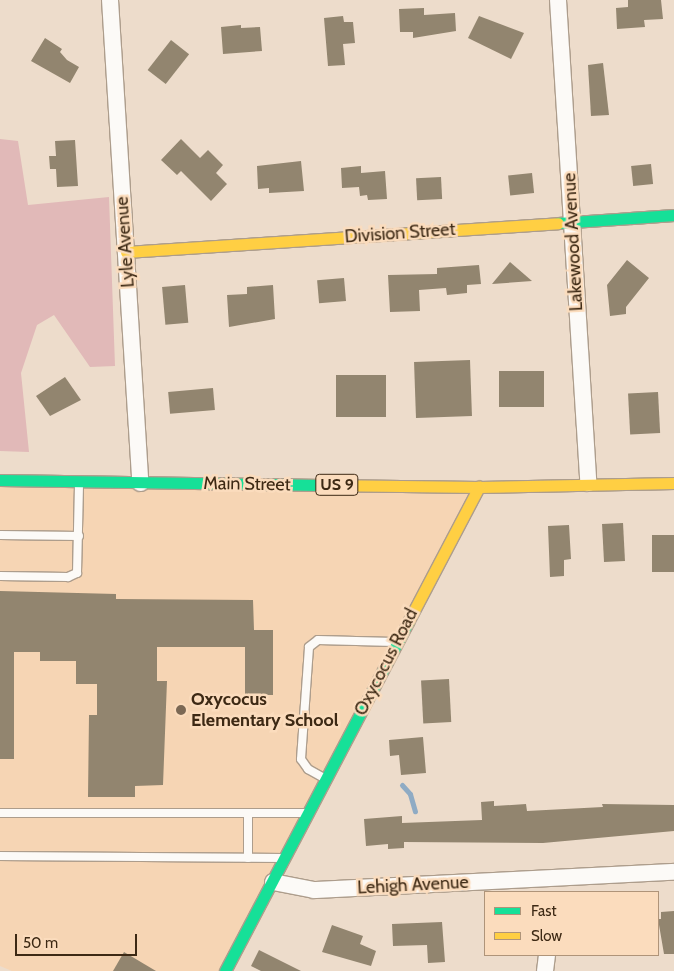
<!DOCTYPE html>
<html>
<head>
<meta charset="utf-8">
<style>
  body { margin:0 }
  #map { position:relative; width:674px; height:971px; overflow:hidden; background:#eddccb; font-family:Cabin,sans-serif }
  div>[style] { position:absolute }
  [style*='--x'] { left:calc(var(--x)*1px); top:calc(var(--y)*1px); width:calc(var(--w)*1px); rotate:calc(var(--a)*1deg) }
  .built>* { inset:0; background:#f6d5b4 }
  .green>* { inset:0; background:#e1b9b8 }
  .stream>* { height:5px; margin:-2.5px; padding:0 2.5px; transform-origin:2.5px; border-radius:2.5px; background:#8fabc4 }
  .building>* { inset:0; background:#92856f; transform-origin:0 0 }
  .roads { filter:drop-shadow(1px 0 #ad9d8c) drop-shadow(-1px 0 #ad9d8c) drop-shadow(0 1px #ad9d8c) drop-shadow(0 -1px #ad9d8c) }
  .lane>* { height:8px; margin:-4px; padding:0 4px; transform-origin:4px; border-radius:4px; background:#fcfaf7 }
  .street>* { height:16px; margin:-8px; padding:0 8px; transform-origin:8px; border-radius:8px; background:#fcfaf7 }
  .fast>* { height:11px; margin:-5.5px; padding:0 5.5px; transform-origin:5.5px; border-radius:5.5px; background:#16e098 }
  .slow>* { height:11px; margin:-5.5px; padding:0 5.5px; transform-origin:5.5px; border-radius:5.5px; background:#ffcf43 }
  .dots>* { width:14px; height:14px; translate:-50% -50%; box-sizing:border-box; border:2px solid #fbdcbd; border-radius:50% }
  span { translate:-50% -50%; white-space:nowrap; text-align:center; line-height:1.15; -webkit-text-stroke:5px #fbdcbd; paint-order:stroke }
  .shield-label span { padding:1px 4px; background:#fbdcbd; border:1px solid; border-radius:4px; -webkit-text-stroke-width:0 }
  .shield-label { font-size:16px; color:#3d2914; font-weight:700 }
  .street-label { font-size:18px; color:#3d2914 }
  .poi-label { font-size:18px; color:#3d2914; font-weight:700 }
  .left { translate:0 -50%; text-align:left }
  .legend { position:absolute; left:484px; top:891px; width:175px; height:65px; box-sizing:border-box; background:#fbdcbd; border:1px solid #af9479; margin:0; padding:6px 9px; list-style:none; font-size:15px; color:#3d2914 }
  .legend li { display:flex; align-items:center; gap:10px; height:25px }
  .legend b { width:25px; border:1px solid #af9479 }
  .scale { position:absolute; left:15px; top:934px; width:122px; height:22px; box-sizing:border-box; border:2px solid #3d2914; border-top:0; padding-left:6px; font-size:15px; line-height:18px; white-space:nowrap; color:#3d2914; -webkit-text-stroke:4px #fbdcbd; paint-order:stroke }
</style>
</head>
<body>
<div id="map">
  <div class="built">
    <i style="clip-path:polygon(0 480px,479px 487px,225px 971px,12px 971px,0 966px)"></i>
  </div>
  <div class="green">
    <i style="clip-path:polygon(0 139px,18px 141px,28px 205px,109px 197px,115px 366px,90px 367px,54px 315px,37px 325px,21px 373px,29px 452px,0 451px)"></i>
  </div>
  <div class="stream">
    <i style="--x:402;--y:785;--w:12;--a:48"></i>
    <i style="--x:410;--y:794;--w:18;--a:74"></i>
  </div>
  <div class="building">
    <i style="clip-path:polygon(628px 0,661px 0,663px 19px,644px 20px,645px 27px,617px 29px,616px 8px,628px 7px)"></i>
    <i style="clip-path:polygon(424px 8px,424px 15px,455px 13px,456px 31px,413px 38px,413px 32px,400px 32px,399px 9px)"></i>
    <i style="clip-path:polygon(343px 16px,344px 22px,353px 22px,355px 43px,343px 44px,345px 65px,328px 66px,324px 18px)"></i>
    <i style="clip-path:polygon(479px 16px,524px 33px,511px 59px,468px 38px)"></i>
    <i style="clip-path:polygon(241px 25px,241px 28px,260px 27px,262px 51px,223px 54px,221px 27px)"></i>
    <i style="clip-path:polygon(45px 38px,62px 49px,60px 52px,67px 60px,79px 67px,70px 83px,31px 61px)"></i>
    <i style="left:171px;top:40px;width:23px;height:38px;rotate:38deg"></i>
    <i style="clip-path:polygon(603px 63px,609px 115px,591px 116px,588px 65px)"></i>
    <i style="clip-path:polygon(181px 139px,200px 158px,208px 150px,223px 165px,216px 173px,227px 184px,211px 201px,181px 171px,177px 175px,161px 160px)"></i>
    <i style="clip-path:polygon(75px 140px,78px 186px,57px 187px,56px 169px,50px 169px,49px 156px,56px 156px,55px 141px)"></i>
    <i style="clip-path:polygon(301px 161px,304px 191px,269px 193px,269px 188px,258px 189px,257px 166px)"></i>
    <i style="left:651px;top:164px;width:20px;height:20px;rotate:84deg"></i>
    <i style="clip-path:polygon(361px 166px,361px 173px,385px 171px,387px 199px,368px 200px,367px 195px,360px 196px,359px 187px,342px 188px,341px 168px)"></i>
    <i style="left:532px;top:173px;width:20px;height:24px;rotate:84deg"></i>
    <i style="left:441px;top:177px;width:22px;height:25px;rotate:87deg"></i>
    <i style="clip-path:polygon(627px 260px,649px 278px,626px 307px,626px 314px,610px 316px,607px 285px)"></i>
    <i style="clip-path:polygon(510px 262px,532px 281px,492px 284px)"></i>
    <i style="clip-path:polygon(479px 265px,481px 284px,467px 285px,467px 293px,447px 295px,446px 288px,419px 290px,420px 311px,390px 312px,388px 275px,437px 274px,437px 268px)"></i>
    <i style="left:344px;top:278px;width:23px;height:27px;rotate:85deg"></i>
    <i style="left:185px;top:285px;width:38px;height:23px;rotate:85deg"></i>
    <i style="clip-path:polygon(273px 285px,275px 319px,229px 327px,227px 295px,247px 294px,247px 287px)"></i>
    <i style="left:470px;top:360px;width:56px;height:56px;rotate:88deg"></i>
    <i style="left:499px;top:371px;width:45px;height:36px"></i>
    <i style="left:336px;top:375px;width:50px;height:42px"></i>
    <i style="clip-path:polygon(65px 377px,81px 400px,50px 416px,36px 396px)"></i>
    <i style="left:213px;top:388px;width:22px;height:45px;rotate:85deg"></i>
    <i style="left:658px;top:392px;width:41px;height:30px;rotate:87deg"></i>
    <i style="left:623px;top:523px;width:38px;height:21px;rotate:87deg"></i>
    <i style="clip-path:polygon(569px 525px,571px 559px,564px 560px,564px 576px,550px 577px,548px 526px)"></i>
    <i style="left:674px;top:535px;width:37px;height:22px;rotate:90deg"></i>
    <i style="clip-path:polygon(0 591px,116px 594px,116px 599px,253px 600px,254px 630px,273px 630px,273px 695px,245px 695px,245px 647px,157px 647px,157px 681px,167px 681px,163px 785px,135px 786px,135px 797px,88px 797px,89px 715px,97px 715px,97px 684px,76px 684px,76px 661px,40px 661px,40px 652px,14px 652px,14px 759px,0 759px)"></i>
    <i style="left:449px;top:679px;width:43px;height:28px;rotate:87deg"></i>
    <i style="clip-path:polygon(423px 737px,426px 773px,401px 775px,399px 755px,390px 756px,389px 740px)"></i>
    <i style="clip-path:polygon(494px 801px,494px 806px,526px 804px,527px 811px,603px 807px,602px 804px,674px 805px,674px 831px,543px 843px,404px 842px,404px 848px,388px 849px,388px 844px,366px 846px,364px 819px,402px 816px,402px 823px,482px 820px,481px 802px)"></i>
    <i style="clip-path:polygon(674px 911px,674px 954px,664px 954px,658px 919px,661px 919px,661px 912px)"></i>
    <i style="clip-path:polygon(442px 922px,445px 962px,428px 963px,427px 945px,393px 946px,392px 924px)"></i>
    <i style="clip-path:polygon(332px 925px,363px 936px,360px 944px,376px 951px,371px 966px,322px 952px)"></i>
    <i style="clip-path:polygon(259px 950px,301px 971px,261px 971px,251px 966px)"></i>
    <i style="clip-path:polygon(124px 952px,156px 971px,113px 971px)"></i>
  </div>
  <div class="roads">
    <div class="lane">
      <i style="--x:0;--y:535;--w:79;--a:0.7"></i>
      <i style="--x:0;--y:576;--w:68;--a:0.8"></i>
      <i style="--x:68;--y:577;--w:10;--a:-24"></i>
      <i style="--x:77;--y:573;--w:87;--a:-88.7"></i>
      <i style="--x:324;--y:778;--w:18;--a:-151"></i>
      <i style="--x:308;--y:769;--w:12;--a:-125"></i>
      <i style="--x:301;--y:759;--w:112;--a:-85.9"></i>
      <i style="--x:309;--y:647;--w:11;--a:-38"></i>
      <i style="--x:318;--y:640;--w:76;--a:1.5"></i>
      <i style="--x:0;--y:813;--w:304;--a:0"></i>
      <i style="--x:0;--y:856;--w:280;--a:0.4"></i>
      <i style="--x:248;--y:858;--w:45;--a:-90"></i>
    </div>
    <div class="street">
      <i style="--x:110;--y:0;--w:484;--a:86.4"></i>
      <i style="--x:558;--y:0;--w:484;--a:86.4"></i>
      <i style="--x:273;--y:882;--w:42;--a:11"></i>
      <i style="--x:314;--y:890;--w:360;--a:-2.9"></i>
      <i style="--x:545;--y:971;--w:16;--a:-83"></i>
    </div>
    <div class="fast">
      <i style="--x:558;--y:223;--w:116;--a:-3.9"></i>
      <i style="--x:0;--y:480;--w:323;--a:0.9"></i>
      <i style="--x:225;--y:971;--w:394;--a:-62.3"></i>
    </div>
    <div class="slow">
      <i style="--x:126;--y:252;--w:433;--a:-3.8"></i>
      <i style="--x:323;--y:485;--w:156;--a:0.7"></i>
      <i style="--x:479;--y:487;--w:195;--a:-1.2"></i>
      <i style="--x:408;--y:622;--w:153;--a:-62.3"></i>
    </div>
  </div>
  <div class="dots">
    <i style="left:181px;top:710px;background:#7b6854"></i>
  </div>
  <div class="shield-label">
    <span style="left:337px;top:485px">US 9</span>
  </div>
  <div class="street-label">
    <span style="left:400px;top:233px;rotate:-4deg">Division Street</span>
    <span style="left:125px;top:242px;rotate:-94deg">Lyle Avenue</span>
    <span style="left:573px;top:242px;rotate:-93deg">Lakewood Avenue</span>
    <span style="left:247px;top:484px;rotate:1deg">Main Street</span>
    <span style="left:386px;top:662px;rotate:-63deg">Oxycocus Road</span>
    <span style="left:413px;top:885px;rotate:-3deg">Lehigh Avenue</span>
  </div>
  <div class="poi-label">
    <span class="left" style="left:191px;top:710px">Oxycocus<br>Elementary School</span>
  </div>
  <ul class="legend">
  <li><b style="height:6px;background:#16e098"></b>Fast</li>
  <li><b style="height:6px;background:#ffcf43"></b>Slow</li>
  </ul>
  <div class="scale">50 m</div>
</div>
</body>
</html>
